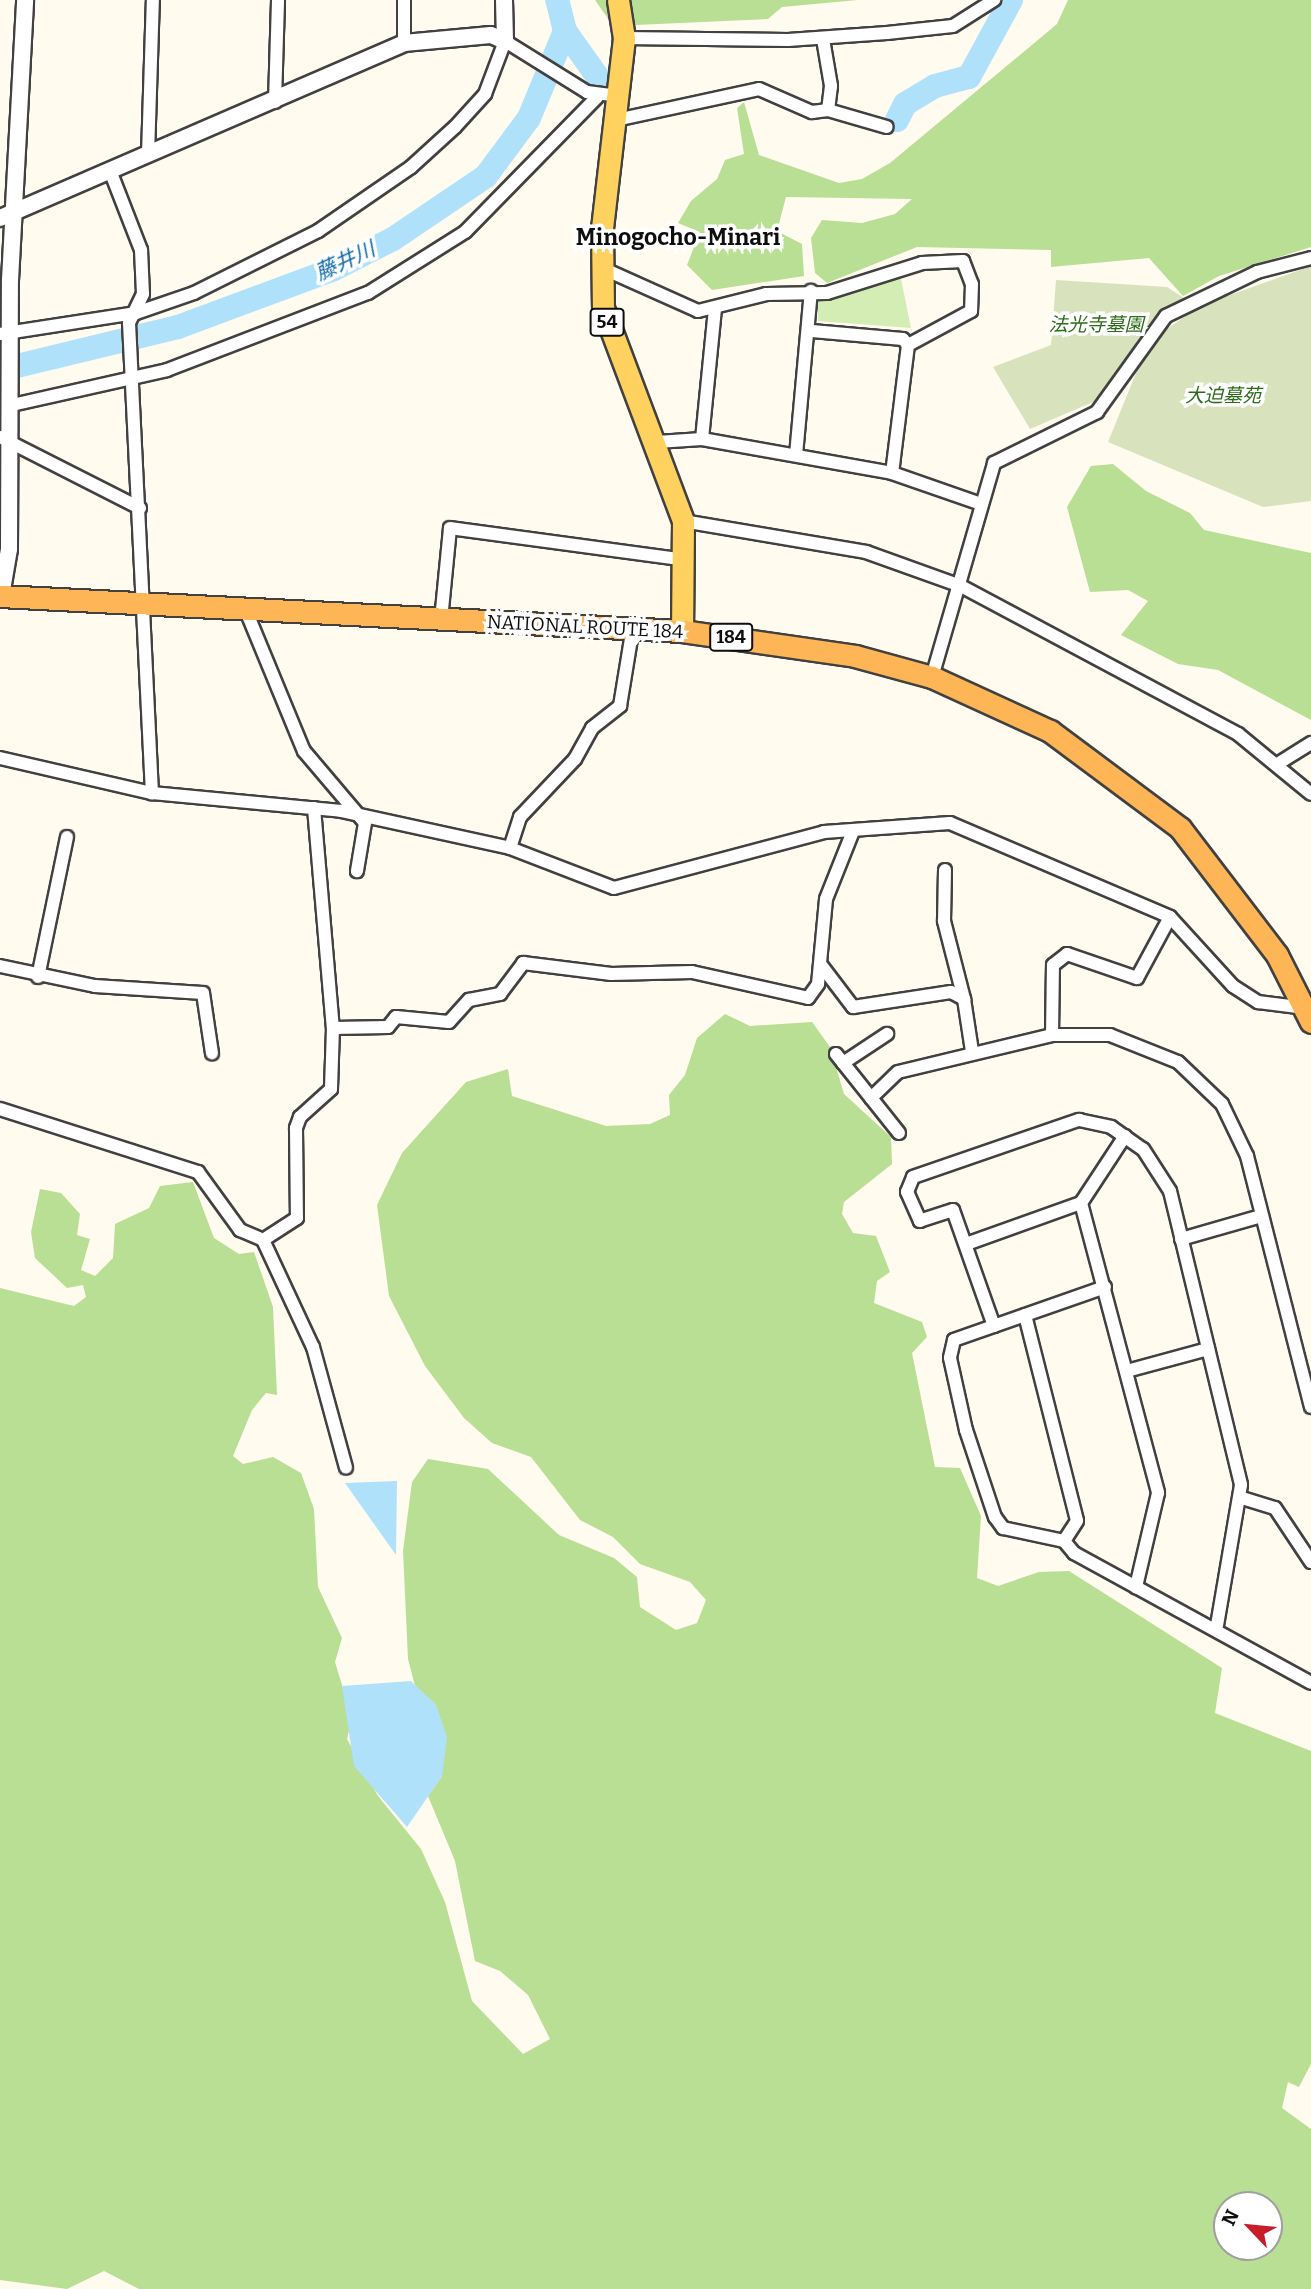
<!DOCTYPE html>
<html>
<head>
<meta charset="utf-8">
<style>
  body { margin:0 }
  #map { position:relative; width:1311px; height:2289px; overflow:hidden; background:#fffbef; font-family:Bitter,"Noto Sans JP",serif }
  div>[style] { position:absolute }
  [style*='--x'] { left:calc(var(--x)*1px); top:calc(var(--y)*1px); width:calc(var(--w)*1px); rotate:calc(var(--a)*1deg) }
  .green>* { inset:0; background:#d4edb5 }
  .forest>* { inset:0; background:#b8df94 }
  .cemetery>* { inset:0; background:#d8e3be }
  .water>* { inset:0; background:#b0e1fb }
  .river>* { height:24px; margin:-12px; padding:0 12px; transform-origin:12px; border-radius:12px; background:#b0e1fb }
  .roads { filter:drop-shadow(2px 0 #414141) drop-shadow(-2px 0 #414141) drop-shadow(0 2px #414141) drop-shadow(0 -2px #414141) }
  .minor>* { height:12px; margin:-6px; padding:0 6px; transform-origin:6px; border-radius:6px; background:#fff }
  .tertiary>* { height:16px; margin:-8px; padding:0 8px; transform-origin:8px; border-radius:8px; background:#fff }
  .primary>* { height:21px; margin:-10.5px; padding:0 10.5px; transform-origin:10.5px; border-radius:10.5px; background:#ffd25f }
  .trunk>* { height:21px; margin:-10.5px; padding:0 10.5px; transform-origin:10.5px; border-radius:10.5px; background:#feb556 }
  span { translate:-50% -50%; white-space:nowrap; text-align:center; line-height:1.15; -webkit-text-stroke:7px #fff; paint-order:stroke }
  .shield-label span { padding:2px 5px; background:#fff; border:2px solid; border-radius:5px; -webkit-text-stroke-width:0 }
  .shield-label { font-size:18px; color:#0e0e0e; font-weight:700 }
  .park-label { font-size:19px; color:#2d6b19; font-style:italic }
  .street-label { font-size:19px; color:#0e0e0e }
  .water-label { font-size:21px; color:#0e6ba9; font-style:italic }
  .quarter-label { font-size:23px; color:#0e0e0e; font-weight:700 }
  .north { position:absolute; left:1213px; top:2191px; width:70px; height:70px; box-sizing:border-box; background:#fff; border:2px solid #9f9f9f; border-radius:50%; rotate:296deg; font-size:19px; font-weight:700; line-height:28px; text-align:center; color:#0e0e0e }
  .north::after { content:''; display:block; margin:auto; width:24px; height:32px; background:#c91c2a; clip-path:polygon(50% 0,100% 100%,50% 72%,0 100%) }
</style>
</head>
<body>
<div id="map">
  <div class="green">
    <i style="clip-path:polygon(900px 274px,911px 328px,818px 321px,818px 296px)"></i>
  </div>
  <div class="forest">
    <i style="clip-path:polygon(595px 0,858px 0,782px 7px,768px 19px,613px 26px)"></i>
    <i style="clip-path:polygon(1068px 0,1311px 0,1311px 247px,1219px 276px,1183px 296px,1149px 258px,1051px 267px,1051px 250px,917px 247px,827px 283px,815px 273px,811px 238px,822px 220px,862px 223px,895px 214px,912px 199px,786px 197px,777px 231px,802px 244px,804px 276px,712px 290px,687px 265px,700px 232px,678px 223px,691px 201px,717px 179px,725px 160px,744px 154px,737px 108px,744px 102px,759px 155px,839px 183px,862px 179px,890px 163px,1057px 24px)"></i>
    <i style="clip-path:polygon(1113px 464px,1146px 491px,1190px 513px,1204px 530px,1311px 553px,1311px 720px,1218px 670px,1178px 664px,1121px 635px,1148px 601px,1128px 590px,1090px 592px,1067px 507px,1091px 466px)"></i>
    <i style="clip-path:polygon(evenodd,725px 1014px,750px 1026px,812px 1022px,830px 1047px,844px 1094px,891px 1137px,892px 1164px,844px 1202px,842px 1214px,853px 1233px,876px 1236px,890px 1272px,877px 1281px,874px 1303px,922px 1322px,927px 1337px,912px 1353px,935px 1467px,960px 1468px,981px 1516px,977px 1578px,998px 1586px,1039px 1572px,1069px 1571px,1222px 1668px,1215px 1713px,1311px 1751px,1311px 2064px,1299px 2087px,1288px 2082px,1282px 2108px,1311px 2129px,1311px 2289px,139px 2289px,104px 2271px,67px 2289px,0 2280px,0 1288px,74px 1306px,86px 1297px,83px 1285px,67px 1288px,35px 1258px,31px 1232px,40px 1189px,61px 1193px,80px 1214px,77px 1235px,90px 1239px,81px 1270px,95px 1276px,113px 1258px,115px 1224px,149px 1208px,160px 1186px,193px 1182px,214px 1238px,239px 1254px,254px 1252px,273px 1307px,277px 1395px,266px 1393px,252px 1410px,233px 1456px,243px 1464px,273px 1457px,301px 1473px,314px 1509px,318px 1587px,342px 1638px,335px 1662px,352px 1718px,347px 1739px,378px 1796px,421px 1849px,445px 1902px,472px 2001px,523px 2054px,550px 2039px,528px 1995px,500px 1971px,475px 1961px,455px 1861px,428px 1796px,442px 1776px,436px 1705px,415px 1686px,408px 1659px,403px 1551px,412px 1482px,428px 1459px,488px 1469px,559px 1535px,614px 1558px,637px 1577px,640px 1607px,676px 1630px,697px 1623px,706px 1600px,690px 1582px,640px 1564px,613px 1537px,580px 1520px,531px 1457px,492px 1443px,464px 1418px,425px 1366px,389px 1296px,377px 1205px,402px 1153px,466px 1082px,508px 1069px,512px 1096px,606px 1126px,650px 1124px,670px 1115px,669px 1095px,685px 1075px,697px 1038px,725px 1014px,1227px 2205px,1269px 2205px,1269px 2247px,1227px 2247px,1227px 2205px)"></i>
  </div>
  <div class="cemetery">
    <i style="clip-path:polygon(1311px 266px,1311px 501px,1263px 507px,1108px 442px,1149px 341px,1202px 305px)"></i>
    <i style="clip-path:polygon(1056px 280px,1167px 287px,1187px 300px,1139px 338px,1100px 399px,1030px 429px,993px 367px,1051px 345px)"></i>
  </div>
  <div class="water">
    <i style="clip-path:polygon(397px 1481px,396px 1555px,345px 1483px)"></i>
    <i style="clip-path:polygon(411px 1681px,436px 1705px,447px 1737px,442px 1776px,407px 1827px,354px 1766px,342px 1686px)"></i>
  </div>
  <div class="river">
    <i style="--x:565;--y:31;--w:60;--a:54.5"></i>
    <i style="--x:897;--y:120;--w:18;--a:-63"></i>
    <i style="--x:905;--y:104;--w:35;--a:-31"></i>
    <i style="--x:935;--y:86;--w:35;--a:-15"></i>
    <i style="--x:969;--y:77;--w:88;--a:-61.4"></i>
    <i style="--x:0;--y:370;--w:183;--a:-13.6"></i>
    <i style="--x:178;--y:327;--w:166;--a:-20.4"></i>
    <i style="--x:334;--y:269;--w:66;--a:-27"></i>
    <i style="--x:393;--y:239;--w:112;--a:-34.1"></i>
    <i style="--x:486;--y:176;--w:72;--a:-53.4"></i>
    <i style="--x:529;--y:118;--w:94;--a:-67.5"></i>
    <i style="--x:565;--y:31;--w:32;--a:-104"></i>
  </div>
  <div class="roads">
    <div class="minor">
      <i style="--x:624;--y:38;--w:164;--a:0.7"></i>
      <i style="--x:788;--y:40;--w:99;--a:-4"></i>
      <i style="--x:887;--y:33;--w:66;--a:-6.1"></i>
      <i style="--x:953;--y:26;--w:49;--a:-32.4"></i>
      <i style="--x:823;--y:39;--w:48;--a:80.3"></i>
      <i style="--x:831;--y:86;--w:24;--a:97"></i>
      <i style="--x:404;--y:43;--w:43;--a:-90"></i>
      <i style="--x:275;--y:102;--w:102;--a:-88.3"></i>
      <i style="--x:616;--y:120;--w:146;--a:-12.2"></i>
      <i style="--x:759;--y:89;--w:58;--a:23.5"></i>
      <i style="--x:812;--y:112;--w:16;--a:-7"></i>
      <i style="--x:828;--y:110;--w:61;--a:16.1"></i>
      <i style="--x:148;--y:155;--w:155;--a:-88.2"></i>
      <i style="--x:111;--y:173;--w:83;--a:68.7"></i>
      <i style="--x:141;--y:250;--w:44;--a:87.4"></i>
      <i style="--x:143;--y:294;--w:32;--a:116"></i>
      <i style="--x:129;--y:323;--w:471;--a:87.2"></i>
      <i style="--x:602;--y:268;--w:105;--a:24.1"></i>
      <i style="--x:698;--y:311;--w:70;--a:-14"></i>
      <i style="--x:766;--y:294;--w:61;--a:-0.9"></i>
      <i style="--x:827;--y:293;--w:100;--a:-17.5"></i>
      <i style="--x:922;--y:263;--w:41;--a:-2.8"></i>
      <i style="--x:963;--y:261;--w:25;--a:69"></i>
      <i style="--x:972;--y:284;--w:27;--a:92"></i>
      <i style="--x:971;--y:311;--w:72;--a:151.6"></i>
      <i style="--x:812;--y:331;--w:91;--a:5"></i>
      <i style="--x:903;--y:339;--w:8;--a:50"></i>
      <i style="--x:908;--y:345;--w:129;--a:97.1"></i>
      <i style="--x:0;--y:334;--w:138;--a:-8.8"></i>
      <i style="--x:136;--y:313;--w:61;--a:-19"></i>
      <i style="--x:194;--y:293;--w:139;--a:-26.6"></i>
      <i style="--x:318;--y:231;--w:113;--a:-34.5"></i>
      <i style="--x:411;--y:167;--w:59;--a:-42.3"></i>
      <i style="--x:455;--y:127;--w:45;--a:-47.7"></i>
      <i style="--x:485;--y:94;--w:57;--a:-69.3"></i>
      <i style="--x:505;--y:41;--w:97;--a:31.9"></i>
      <i style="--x:587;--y:92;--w:32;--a:7"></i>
      <i style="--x:12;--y:405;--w:159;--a:-12.7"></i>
      <i style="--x:167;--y:370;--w:215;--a:-21"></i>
      <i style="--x:368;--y:293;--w:115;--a:-32.2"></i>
      <i style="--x:465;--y:232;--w:189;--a:-45.6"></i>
      <i style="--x:0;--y:437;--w:157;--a:26.9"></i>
      <i style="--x:702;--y:439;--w:131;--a:-84.3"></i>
      <i style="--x:657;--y:442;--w:45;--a:-3.8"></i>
      <i style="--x:702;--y:439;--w:193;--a:10.1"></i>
      <i style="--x:892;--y:473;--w:94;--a:19.2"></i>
      <i style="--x:796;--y:455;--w:165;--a:-84.8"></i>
      <i style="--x:683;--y:521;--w:186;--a:9.6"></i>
      <i style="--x:866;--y:552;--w:101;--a:19.7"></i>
      <i style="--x:961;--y:586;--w:314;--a:28.1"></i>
      <i style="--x:1238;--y:734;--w:94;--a:39.4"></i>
      <i style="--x:247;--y:613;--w:149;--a:67.6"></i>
      <i style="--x:304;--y:751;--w:94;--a:49.7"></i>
      <i style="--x:365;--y:823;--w:49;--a:99.5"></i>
      <i style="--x:441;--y:620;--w:92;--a:-84.4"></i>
      <i style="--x:450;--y:528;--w:239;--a:7.7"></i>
      <i style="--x:932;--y:677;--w:223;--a:-73.8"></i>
      <i style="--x:994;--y:463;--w:115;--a:-26.3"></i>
      <i style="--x:1097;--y:412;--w:118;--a:-54.3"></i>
      <i style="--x:1166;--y:316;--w:101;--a:-25.8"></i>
      <i style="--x:1257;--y:272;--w:56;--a:-14.5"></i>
      <i style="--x:0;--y:758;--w:156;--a:13"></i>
      <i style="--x:152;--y:793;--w:190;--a:5.4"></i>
      <i style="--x:341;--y:811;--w:173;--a:12.3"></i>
      <i style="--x:510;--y:848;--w:111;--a:21"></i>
      <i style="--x:614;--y:888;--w:217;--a:-14.9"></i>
      <i style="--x:824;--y:832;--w:126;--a:-4.1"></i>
      <i style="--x:950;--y:823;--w:239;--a:23.1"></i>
      <i style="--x:1170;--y:917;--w:93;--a:47.6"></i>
      <i style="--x:1233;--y:986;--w:30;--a:33"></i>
      <i style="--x:1258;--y:1002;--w:48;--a:7.1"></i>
      <i style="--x:1279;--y:763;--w:38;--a:-32"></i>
      <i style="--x:314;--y:808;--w:221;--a:85.1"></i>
      <i style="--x:333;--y:1028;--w:61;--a:91.9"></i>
      <i style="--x:331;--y:1089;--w:42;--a:137.9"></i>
      <i style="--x:300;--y:1117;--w:12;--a:110"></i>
      <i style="--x:296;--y:1128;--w:90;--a:89.4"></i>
      <i style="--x:297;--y:1218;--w:40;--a:147.1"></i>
      <i style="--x:263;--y:1240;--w:118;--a:65"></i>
      <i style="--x:313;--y:1347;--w:125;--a:74.7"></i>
      <i style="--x:510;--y:848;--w:33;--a:-72"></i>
      <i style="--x:520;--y:817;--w:80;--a:-46.5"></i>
      <i style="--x:575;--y:759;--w:35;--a:-61"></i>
      <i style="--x:592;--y:728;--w:36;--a:-38"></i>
      <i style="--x:620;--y:706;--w:80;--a:-80.7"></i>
      <i style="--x:945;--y:870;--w:51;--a:91.1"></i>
      <i style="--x:944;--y:921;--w:81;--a:75.6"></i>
      <i style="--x:821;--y:965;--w:53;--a:52.7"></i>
      <i style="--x:853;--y:1007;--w:99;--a:-8.7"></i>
      <i style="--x:951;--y:992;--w:15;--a:28"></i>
      <i style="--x:964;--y:999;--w:53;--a:81.3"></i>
      <i style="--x:0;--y:966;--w:97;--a:11.9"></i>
      <i style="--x:95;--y:986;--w:108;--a:3.7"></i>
      <i style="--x:203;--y:993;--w:61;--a:81.5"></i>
      <i style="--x:38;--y:977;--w:143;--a:-78.3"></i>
      <i style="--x:333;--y:1028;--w:55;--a:-1"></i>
      <i style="--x:388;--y:1027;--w:13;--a:-51"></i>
      <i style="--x:396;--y:1017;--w:53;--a:5.4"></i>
      <i style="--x:449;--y:1022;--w:30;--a:-48"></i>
      <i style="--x:469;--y:1000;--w:32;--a:-11"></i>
      <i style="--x:500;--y:994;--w:39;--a:-53"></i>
      <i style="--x:523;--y:963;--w:89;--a:7.1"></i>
      <i style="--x:611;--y:974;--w:81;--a:-1.4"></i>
      <i style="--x:692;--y:972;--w:119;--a:12.6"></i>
      <i style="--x:808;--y:998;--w:17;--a:-54"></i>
      <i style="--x:818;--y:984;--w:85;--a:-84.6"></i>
      <i style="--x:826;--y:899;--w:73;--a:-68.3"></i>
      <i style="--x:1052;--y:1035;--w:70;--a:-89.2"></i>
      <i style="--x:1053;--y:965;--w:18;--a:-38"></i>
      <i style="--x:1067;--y:954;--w:74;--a:18.9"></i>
      <i style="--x:1137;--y:978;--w:69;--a:-61.6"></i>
      <i style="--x:836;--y:1054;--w:101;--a:51.4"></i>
      <i style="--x:843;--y:1063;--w:53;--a:-33.4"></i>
      <i style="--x:871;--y:1098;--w:37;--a:-44"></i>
      <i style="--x:898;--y:1072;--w:158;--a:-13.5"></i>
      <i style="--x:1052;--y:1035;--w:58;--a:0"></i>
      <i style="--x:1110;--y:1035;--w:73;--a:21.7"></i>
      <i style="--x:1178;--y:1062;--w:61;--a:43.7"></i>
      <i style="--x:1222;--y:1104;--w:58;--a:64.3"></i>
      <i style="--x:1247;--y:1156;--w:259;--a:75.7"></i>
      <i style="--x:0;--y:1109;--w:208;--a:17.7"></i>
      <i style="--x:198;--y:1172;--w:72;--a:54.1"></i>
      <i style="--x:240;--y:1230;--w:25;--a:23"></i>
      <i style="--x:1125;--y:1136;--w:80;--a:123.3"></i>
      <i style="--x:1081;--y:1203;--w:300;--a:75.1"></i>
      <i style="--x:1158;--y:1493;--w:97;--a:103.2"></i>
      <i style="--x:1181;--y:1239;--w:83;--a:-16"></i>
      <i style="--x:969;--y:1243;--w:119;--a:-19.7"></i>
      <i style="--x:1105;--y:1287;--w:160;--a:160.7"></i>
      <i style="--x:954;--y:1340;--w:18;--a:103"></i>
      <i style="--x:950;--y:1358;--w:74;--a:77.5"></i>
      <i style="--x:966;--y:1430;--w:92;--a:71.6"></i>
      <i style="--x:995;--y:1517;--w:14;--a:54"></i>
      <i style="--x:1003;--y:1528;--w:62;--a:12"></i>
      <i style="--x:1064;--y:1541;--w:16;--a:50"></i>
      <i style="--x:1074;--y:1553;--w:270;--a:28.7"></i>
      <i style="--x:1025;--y:1315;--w:212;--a:75.8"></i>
      <i style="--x:1077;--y:1521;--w:24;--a:123"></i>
      <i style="--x:994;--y:1326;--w:123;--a:-109.5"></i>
      <i style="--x:953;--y:1210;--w:35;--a:162"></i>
      <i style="--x:920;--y:1221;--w:32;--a:-114"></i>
      <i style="--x:907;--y:1192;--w:16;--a:-68"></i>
      <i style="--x:913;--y:1177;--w:176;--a:-19"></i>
      <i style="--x:1079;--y:1120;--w:33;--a:12"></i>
      <i style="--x:1111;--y:1127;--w:39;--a:35"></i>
      <i style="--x:1143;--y:1149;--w:50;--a:57.3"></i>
      <i style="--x:1170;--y:1191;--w:302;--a:76.4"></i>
      <i style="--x:1241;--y:1485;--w:143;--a:99.7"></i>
      <i style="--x:1127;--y:1371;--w:84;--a:-15.2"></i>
      <i style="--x:1242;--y:1498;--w:34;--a:17"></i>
      <i style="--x:1275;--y:1508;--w:65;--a:56.3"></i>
    </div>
    <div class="tertiary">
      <i style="--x:0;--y:218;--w:440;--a:-23.4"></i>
      <i style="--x:404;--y:43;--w:87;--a:-5.3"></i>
      <i style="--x:491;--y:35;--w:15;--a:23"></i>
      <i style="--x:505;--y:41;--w:41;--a:-91.4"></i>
      <i style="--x:1;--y:596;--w:48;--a:-80.3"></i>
      <i style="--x:9;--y:549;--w:269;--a:-89.8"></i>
      <i style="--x:10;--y:280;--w:280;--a:-86.9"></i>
    </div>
    <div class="primary">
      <i style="--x:618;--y:0;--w:38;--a:81"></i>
      <i style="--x:624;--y:38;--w:191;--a:96.6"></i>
      <i style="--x:602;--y:228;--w:80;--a:89.3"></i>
      <i style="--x:603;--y:308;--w:228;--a:69.4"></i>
      <i style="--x:683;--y:521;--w:110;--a:90.5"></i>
    </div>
    <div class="trunk">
      <i style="--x:0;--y:596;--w:683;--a:2.94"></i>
      <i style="--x:682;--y:631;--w:175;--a:8.2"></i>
      <i style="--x:855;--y:656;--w:80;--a:15.3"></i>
      <i style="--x:932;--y:677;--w:130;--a:24.6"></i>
      <i style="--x:1050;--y:731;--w:162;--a:36.7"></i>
      <i style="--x:1180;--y:828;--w:160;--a:52.6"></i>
      <i style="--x:1277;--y:955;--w:75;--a:63.1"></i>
    </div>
  </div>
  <div class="shield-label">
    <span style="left:607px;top:322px">54</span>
    <span style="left:731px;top:637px">184</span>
  </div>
  <div class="park-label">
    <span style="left:1096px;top:325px">法光寺墓園</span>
    <span style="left:1223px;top:396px">大迫墓苑</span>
  </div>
  <div class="street-label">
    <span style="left:585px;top:627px;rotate:3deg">NATIONAL ROUTE 184</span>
  </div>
  <div class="water-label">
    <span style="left:345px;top:261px;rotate:-25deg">藤井川</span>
  </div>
  <div class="quarter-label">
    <span style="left:678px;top:237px">Minogocho-Minari</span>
  </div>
  <div class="north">N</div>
</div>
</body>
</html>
